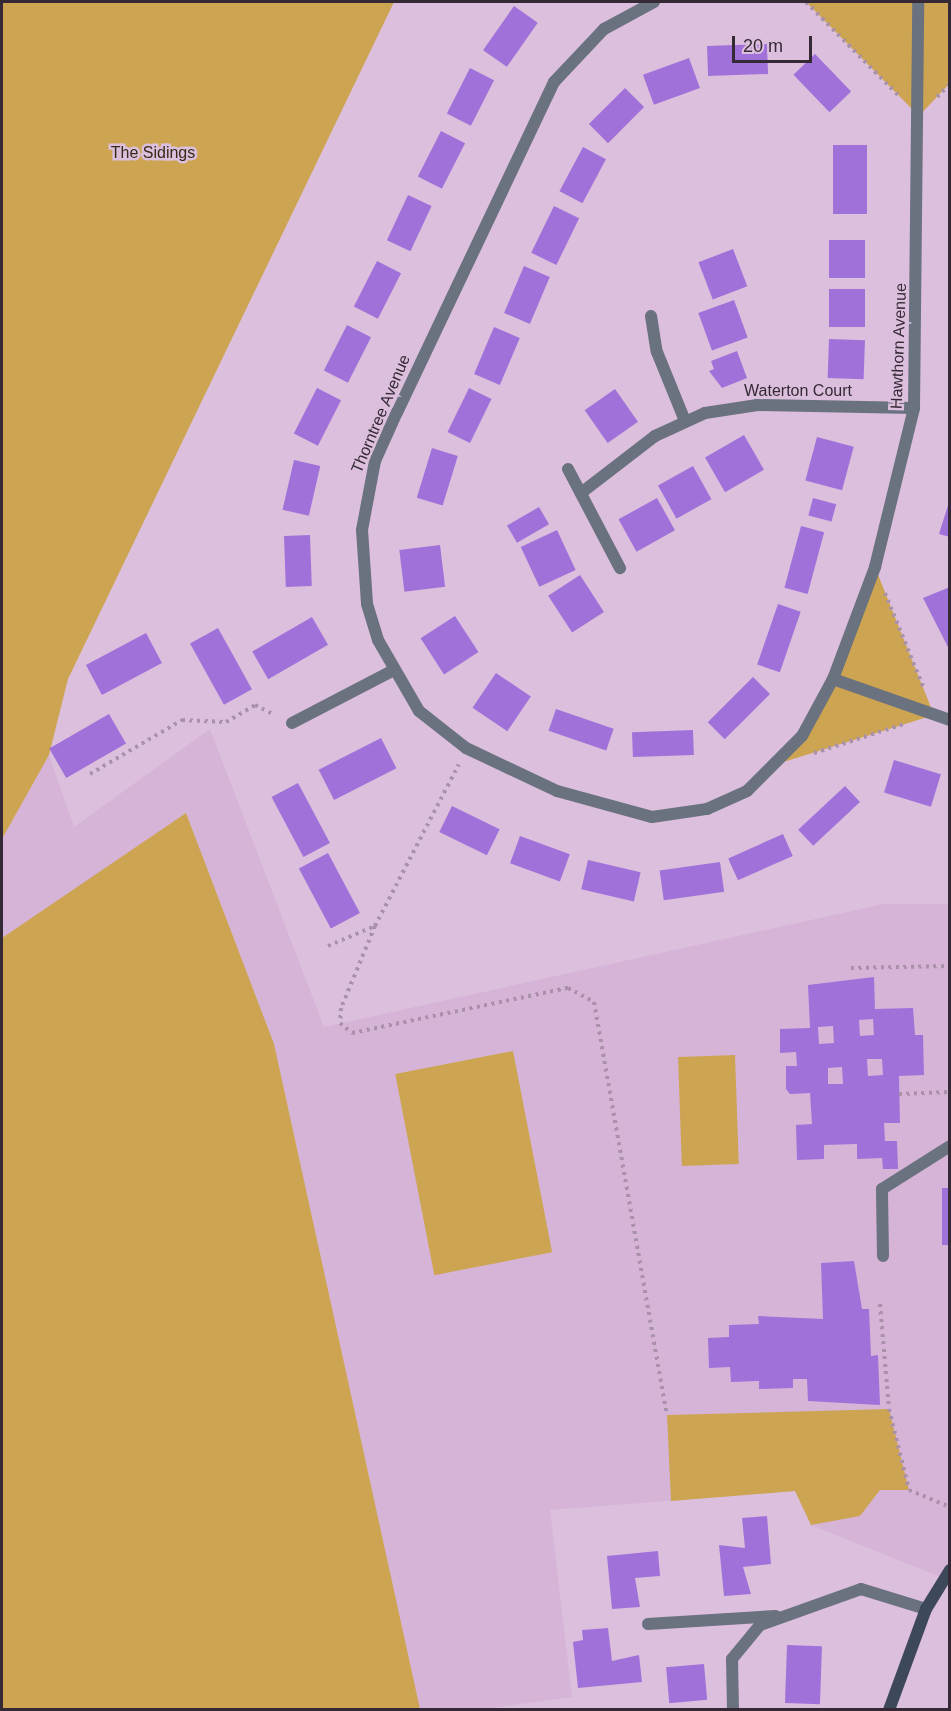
<!DOCTYPE html>
<html>
<head>
<meta charset="utf-8">
<style>
  body { margin:0 }
  #map { position:relative; width:951px; height:1711px; overflow:hidden; background:#dbbfdd; font-family:Helvetica,sans-serif }
  div>[style] { position:absolute }
  [style*='--x'] { left:calc(var(--x)*1px); top:calc(var(--y)*1px); width:calc(var(--w)*1px); rotate:calc(var(--a)*1deg) }
  .built>* { inset:0; background:#d5b4d8 }
  .green>* { inset:0; background:#cda552; transform-origin:0 0 }
  .building>* { inset:0; background:#a171da; transform-origin:0 0 }
  .path>* { height:4px; margin-top:-2px; transform-origin:0; background:repeating-linear-gradient(90deg,#a891a9 0 3px,transparent 0 7.5px) }
  .lane>* { height:12px; margin:-6px; padding:0 6px; transform-origin:6px; border-radius:6px; background:#6a717f }
  .street>* { height:12px; margin:-6px; padding:0 6px; transform-origin:6px; border-radius:6px; background:#6a717f }
  .secondary>* { height:12px; margin:-6px; padding:0 6px; transform-origin:6px; border-radius:6px; background:#3e485b }
  span { translate:-50% -50%; white-space:nowrap; text-align:center; line-height:1.15; -webkit-text-stroke:5px #dbbfdd; paint-order:stroke }
  .park-label { font-size:16px; color:#362b16 }
  .street-label { font-size:16px; color:#342934 }
  .frame { position:absolute; inset:0; border:3px solid #342934; pointer-events:none }
  .scale { position:absolute; left:732px; top:36px; width:80px; height:27px; box-sizing:border-box; border:3px solid #342934; border-top:0; padding-left:8px; font-size:18px; line-height:21px; white-space:nowrap; color:#342934; -webkit-text-stroke:4px #dbbfdd; paint-order:stroke }
</style>
</head>
<body>
<div id="map">
  <div class="built">
    <i style="clip-path:polygon(210px 729px,324px 1027px,884px 904px,949px 904px,950px 1570px,943px 1578px,811px 1525px,795px 1491px,550px 1510px,572px 1697px,477px 1710px,2px 1710px,2px 839px,49px 755px,74px 827px)"></i>
  </div>
  <div class="green">
    <i style="clip-path:polygon(2px 2px,394px 2px,68px 679px,49px 755px,2px 839px)"></i>
    <i style="clip-path:polygon(806px 2px,949px 2px,949px 84px,919px 116px)"></i>
    <i style="clip-path:polygon(875px 567px,934px 715px,777px 764px,802px 736px)"></i>
    <i style="clip-path:polygon(186px 813px,274px 1044px,420px 1709px,2px 1709px,2px 938px)"></i>
    <i style="left:513px;top:1051px;width:205px;height:120px;rotate:79deg"></i>
    <i style="left:735px;top:1055px;width:109px;height:57px;rotate:88deg"></i>
    <i style="clip-path:polygon(889px 1409px,909px 1490px,880px 1490px,860px 1516px,811px 1525px,795px 1491px,671px 1501px,667px 1415px)"></i>
  </div>
  <div class="building">
    <i style="left:514px;top:6px;width:29px;height:54px;rotate:35deg"></i>
    <i style="left:767px;top:44px;width:30px;height:60px;rotate:88deg"></i>
    <i style="left:815px;top:54px;width:52px;height:30px;rotate:46deg"></i>
    <i style="left:689px;top:58px;width:32px;height:49px;rotate:70deg"></i>
    <i style="left:470px;top:68px;width:27px;height:51px;rotate:27deg"></i>
    <i style="left:625px;top:88px;width:27px;height:51px;rotate:45deg"></i>
    <i style="left:441px;top:131px;width:27px;height:51px;rotate:27deg"></i>
    <i style="left:833px;top:145px;width:34px;height:69px"></i>
    <i style="left:583px;top:147px;width:26px;height:50px;rotate:28deg"></i>
    <i style="left:408px;top:195px;width:26px;height:50px;rotate:25deg"></i>
    <i style="left:554px;top:206px;width:28px;height:52px;rotate:26deg"></i>
    <i style="left:829px;top:240px;width:36px;height:38px"></i>
    <i style="left:733px;top:249px;width:40px;height:37px;rotate:69deg"></i>
    <i style="left:377px;top:261px;width:27px;height:51px;rotate:27deg"></i>
    <i style="left:524px;top:266px;width:28px;height:51px;rotate:23deg"></i>
    <i style="left:829px;top:289px;width:36px;height:38px"></i>
    <i style="left:734px;top:300px;width:40px;height:38px;rotate:70deg"></i>
    <i style="left:347px;top:325px;width:27px;height:51px;rotate:27deg"></i>
    <i style="left:494px;top:327px;width:28px;height:51px;rotate:23deg"></i>
    <i style="left:829px;top:339px;width:36px;height:39px;rotate:2deg"></i>
    <i style="clip-path:polygon(737px 351px,747px 378px,722px 388px,709px 371px,714px 369px,711px 361px)"></i>
    <i style="left:317px;top:388px;width:27px;height:51px;rotate:27deg"></i>
    <i style="left:469px;top:388px;width:25px;height:49px;rotate:26deg"></i>
    <i style="left:615px;top:389px;width:40px;height:37px;rotate:55deg"></i>
    <i style="left:744px;top:435px;width:40px;height:45px;rotate:60deg"></i>
    <i style="left:817px;top:437px;width:38px;height:45px;rotate:15deg"></i>
    <i style="left:432px;top:448px;width:27px;height:52px;rotate:17deg"></i>
    <i style="left:294px;top:460px;width:27px;height:51px;rotate:13deg"></i>
    <i style="left:693px;top:466px;width:38px;height:40px;rotate:61deg"></i>
    <i style="left:657px;top:498px;width:37px;height:44px;rotate:61deg"></i>
    <i style="left:813px;top:498px;width:24px;height:18px;rotate:15deg"></i>
    <i style="clip-path:polygon(950px 499px,950px 537px,939px 534px)"></i>
    <i style="left:539px;top:507px;width:20px;height:37px;rotate:60deg"></i>
    <i style="left:801px;top:526px;width:24px;height:64px;rotate:15deg"></i>
    <i style="left:557px;top:530px;width:44px;height:40px;rotate:65deg"></i>
    <i style="left:310px;top:535px;width:51px;height:26px;rotate:88deg"></i>
    <i style="left:440px;top:545px;width:42px;height:41px;rotate:83deg"></i>
    <i style="left:580px;top:575px;width:44px;height:38px;rotate:57deg"></i>
    <i style="clip-path:polygon(950px 587px,950px 651px,923px 598px)"></i>
    <i style="left:778px;top:604px;width:24px;height:64px;rotate:19deg"></i>
    <i style="left:455px;top:616px;width:43px;height:41px;rotate:57deg"></i>
    <i style="left:312px;top:617px;width:32px;height:69px;rotate:60deg"></i>
    <i style="left:218px;top:628px;width:70px;height:32px;rotate:61deg"></i>
    <i style="left:146px;top:633px;width:34px;height:68px;rotate:62deg"></i>
    <i style="left:496px;top:673px;width:42px;height:42px;rotate:34deg"></i>
    <i style="left:753px;top:677px;width:24px;height:64px;rotate:45deg"></i>
    <i style="left:556px;top:709px;width:61px;height:23px;rotate:19deg"></i>
    <i style="left:109px;top:714px;width:34px;height:69px;rotate:60deg"></i>
    <i style="left:693px;top:730px;width:25px;height:61px;rotate:88deg"></i>
    <i style="left:381px;top:738px;width:34px;height:70px;rotate:63deg"></i>
    <i style="left:894px;top:760px;width:49px;height:34px;rotate:17deg"></i>
    <i style="left:298px;top:783px;width:68px;height:30px;rotate:62deg"></i>
    <i style="left:845px;top:786px;width:22px;height:64px;rotate:47deg"></i>
    <i style="left:452px;top:806px;width:53px;height:29px;rotate:26deg"></i>
    <i style="left:783px;top:834px;width:24px;height:60px;rotate:66deg"></i>
    <i style="left:520px;top:836px;width:53px;height:29px;rotate:20deg"></i>
    <i style="left:328px;top:853px;width:68px;height:33px;rotate:62deg"></i>
    <i style="left:588px;top:860px;width:54px;height:30px;rotate:13deg"></i>
    <i style="left:720px;top:862px;width:30px;height:61px;rotate:82deg"></i>
    <i style="clip-path:polygon(evenodd,874px 977px,875px 1009px,913px 1008px,915px 1035px,923px 1035px,924px 1075px,899px 1076px,900px 1123px,884px 1123px,885px 1141px,897px 1141px,898px 1169px,883px 1169px,882px 1158px,857px 1159px,857px 1144px,824px 1145px,824px 1159px,797px 1160px,796px 1125px,812px 1124px,810px 1093px,790px 1094px,786px 1089px,786px 1066px,797px 1066px,796px 1052px,780px 1053px,780px 1029px,810px 1028px,808px 985px,874px 977px,873px 1019px,874px 1035px,860px 1036px,859px 1020px,873px 1019px,874px 977px,833px 1026px,834px 1043px,819px 1044px,818px 1027px,833px 1026px,874px 977px,867px 1059px,882px 1059px,883px 1075px,868px 1076px,867px 1059px,874px 977px,842px 1067px,843px 1084px,828px 1084px,828px 1068px,842px 1067px)"></i>
    <i style="left:942px;top:1188px;width:8px;height:57px"></i>
    <i style="clip-path:polygon(854px 1261px,862px 1309px,869px 1309px,871px 1356px,878px 1355px,880px 1405px,808px 1401px,807px 1379px,793px 1379px,793px 1388px,759px 1389px,759px 1381px,731px 1382px,730px 1367px,709px 1368px,708px 1338px,729px 1337px,729px 1325px,759px 1324px,758px 1316px,823px 1319px,821px 1263px)"></i>
    <i style="clip-path:polygon(767px 1516px,771px 1564px,743px 1567px,751px 1594px,724px 1596px,719px 1545px,745px 1548px,742px 1518px)"></i>
    <i style="clip-path:polygon(658px 1551px,660px 1576px,635px 1578px,640px 1607px,612px 1609px,607px 1556px)"></i>
    <i style="clip-path:polygon(608px 1628px,612px 1661px,639px 1655px,642px 1682px,578px 1688px,573px 1642px,583px 1640px,582px 1630px)"></i>
    <i style="left:787px;top:1645px;width:35px;height:58px;rotate:2deg"></i>
    <i style="left:704px;top:1664px;width:36px;height:38px;rotate:85deg"></i>
  </div>
  <div class="path">
    <i style="--x:806;--y:2;--w:132;--a:45.3"></i>
    <i style="--x:937;--y:97;--w:18;--a:-45"></i>
    <i style="--x:885;--y:593;--w:104;--a:67.9"></i>
    <i style="--x:814;--y:753;--w:95;--a:-17.9"></i>
    <i style="--x:90;--y:774;--w:107;--a:-30.4"></i>
    <i style="--x:182;--y:720;--w:44;--a:2.6"></i>
    <i style="--x:226;--y:722;--w:34;--a:-30"></i>
    <i style="--x:255;--y:705;--w:22;--a:27"></i>
    <i style="--x:375;--y:926;--w:89;--a:112.5"></i>
    <i style="--x:341;--y:1008;--w:15;--a:94"></i>
    <i style="--x:340;--y:1023;--w:16;--a:40"></i>
    <i style="--x:352;--y:1033;--w:221;--a:-11.8"></i>
    <i style="--x:568;--y:988;--w:30;--a:28"></i>
    <i style="--x:594;--y:1002;--w:419;--a:80"></i>
    <i style="--x:328;--y:946;--w:51;--a:-23.1"></i>
    <i style="--x:375;--y:926;--w:182;--a:-62.6"></i>
    <i style="--x:851;--y:968;--w:99;--a:-1.2"></i>
    <i style="--x:899;--y:1094;--w:51;--a:-2.2"></i>
    <i style="--x:880;--y:1304;--w:105;--a:85.1"></i>
    <i style="--x:889;--y:1409;--w:83;--a:76.1"></i>
    <i style="--x:909;--y:1490;--w:44;--a:22.5"></i>
  </div>
  <div class="lane">
    <i style="--x:883;--y:1256;--w:67;--a:-90.9"></i>
    <i style="--x:882;--y:1189;--w:80;--a:-32.3"></i>
  </div>
  <div class="street">
    <i style="--x:654;--y:2;--w:57;--a:151.6"></i>
    <i style="--x:604;--y:29;--w:73;--a:133.3"></i>
    <i style="--x:554;--y:82;--w:365;--a:115.4"></i>
    <i style="--x:397;--y:412;--w:54;--a:114.2"></i>
    <i style="--x:375;--y:461;--w:70;--a:100.7"></i>
    <i style="--x:362;--y:530;--w:74;--a:86.1"></i>
    <i style="--x:367;--y:604;--w:38;--a:73"></i>
    <i style="--x:378;--y:640;--w:82;--a:60"></i>
    <i style="--x:419;--y:711;--w:60;--a:38.2"></i>
    <i style="--x:466;--y:748;--w:101;--a:25.3"></i>
    <i style="--x:557;--y:791;--w:98;--a:15.3"></i>
    <i style="--x:652;--y:817;--w:56;--a:-8.3"></i>
    <i style="--x:707;--y:809;--w:44;--a:-24.2"></i>
    <i style="--x:747;--y:791;--w:78;--a:-45"></i>
    <i style="--x:802;--y:736;--w:65;--a:-61.5"></i>
    <i style="--x:833;--y:679;--w:124;--a:19.3"></i>
    <i style="--x:651;--y:316;--w:36;--a:81"></i>
    <i style="--x:657;--y:352;--w:74;--a:67.9"></i>
    <i style="--x:568;--y:469;--w:112;--a:62.3"></i>
    <i style="--x:581;--y:493;--w:93;--a:-37.6"></i>
    <i style="--x:655;--y:436;--w:55;--a:-24.7"></i>
    <i style="--x:705;--y:413;--w:53;--a:-8.7"></i>
    <i style="--x:757;--y:405;--w:157;--a:1.1"></i>
    <i style="--x:833;--y:679;--w:120;--a:-69.4"></i>
    <i style="--x:875;--y:567;--w:164;--a:-76.2"></i>
    <i style="--x:914;--y:408;--w:406;--a:-89.4"></i>
    <i style="--x:292;--y:723;--w:113;--a:-27.5"></i>
    <i style="--x:648;--y:1624;--w:128;--a:-3.6"></i>
    <i style="--x:733;--y:1710;--w:51;--a:-91.1"></i>
    <i style="--x:732;--y:1659;--w:44;--a:-50.5"></i>
    <i style="--x:760;--y:1625;--w:107;--a:-19.6"></i>
    <i style="--x:861;--y:1589;--w:68;--a:17.1"></i>
  </div>
  <div class="secondary">
    <i style="--x:889;--y:1710;--w:108;--a:-69.9"></i>
    <i style="--x:926;--y:1609;--w:46;--a:-58.4"></i>
  </div>
  <div class="park-label">
    <span style="left:153px;top:153px">The Sidings</span>
  </div>
  <div class="street-label">
    <span style="left:899px;top:346px;rotate:-88deg">Hawthorn Avenue</span>
    <span style="left:798px;top:391px">Waterton Court</span>
    <span style="left:381px;top:414px;rotate:-67deg">Thorntree Avenue</span>
  </div>
  <div class="frame"></div>
  <div class="scale">20 m</div>
</div>
</body>
</html>
